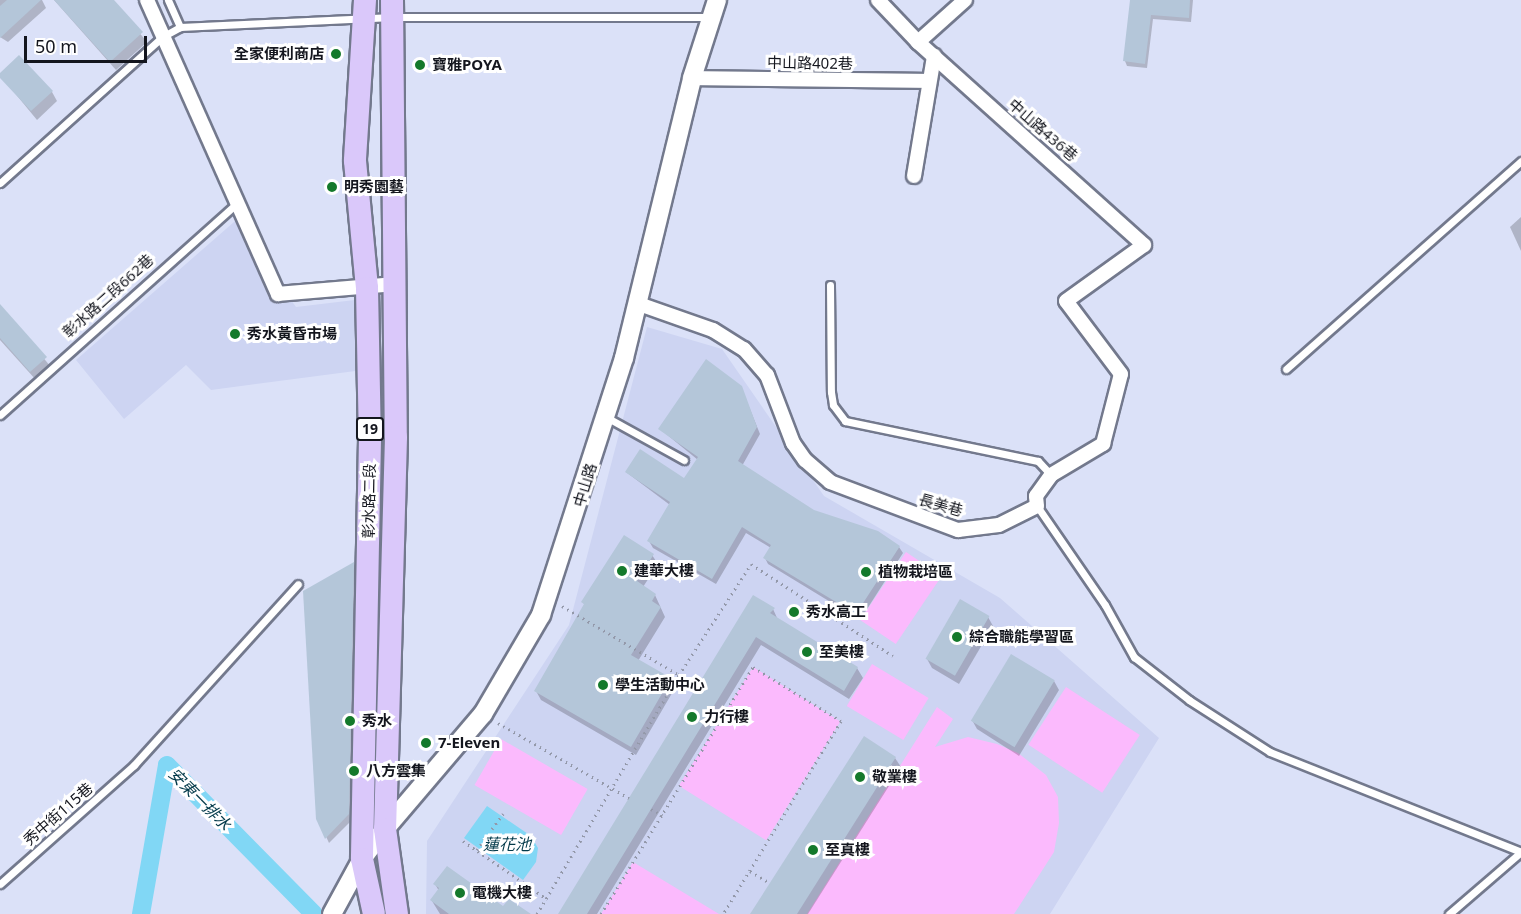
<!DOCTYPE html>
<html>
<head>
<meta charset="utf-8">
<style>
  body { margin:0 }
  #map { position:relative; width:1521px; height:914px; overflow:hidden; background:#dbe1f8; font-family:"Noto Sans","Noto Sans TC",sans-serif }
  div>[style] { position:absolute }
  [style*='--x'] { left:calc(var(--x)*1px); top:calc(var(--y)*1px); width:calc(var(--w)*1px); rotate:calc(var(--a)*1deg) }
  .built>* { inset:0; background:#cdd4f2 }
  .green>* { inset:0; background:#fbbafd; transform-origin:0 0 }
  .water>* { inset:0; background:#81d7f5 }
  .shadow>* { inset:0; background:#0003 }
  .canal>* { height:18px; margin:-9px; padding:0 9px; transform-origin:9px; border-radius:9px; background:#81d7f5 }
  .building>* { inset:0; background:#b4c6d9; transform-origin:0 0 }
  .path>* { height:3px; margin-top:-1.5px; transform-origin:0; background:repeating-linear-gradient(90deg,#9398a9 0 1.5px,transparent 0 6px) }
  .roads { filter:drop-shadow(2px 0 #73798d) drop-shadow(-2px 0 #73798d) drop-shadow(0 2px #73798d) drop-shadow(0 -2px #73798d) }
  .service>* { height:7px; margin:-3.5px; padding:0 3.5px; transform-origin:3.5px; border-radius:3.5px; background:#fff }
  .minor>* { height:14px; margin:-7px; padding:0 7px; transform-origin:7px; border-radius:7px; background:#fff }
  .tertiary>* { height:18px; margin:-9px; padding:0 9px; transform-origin:9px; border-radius:9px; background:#fff }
  .primary>* { height:22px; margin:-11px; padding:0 11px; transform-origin:11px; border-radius:11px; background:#dac8fa }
  .dots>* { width:16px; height:16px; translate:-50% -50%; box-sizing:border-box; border:3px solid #fff; border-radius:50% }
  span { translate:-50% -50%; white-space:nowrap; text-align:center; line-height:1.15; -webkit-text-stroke:6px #fff; paint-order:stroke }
  .shield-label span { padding:2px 4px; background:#fff; border:2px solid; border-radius:4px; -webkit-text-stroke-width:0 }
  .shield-label { font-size:14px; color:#14161e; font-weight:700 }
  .poi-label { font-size:15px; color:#14161e; font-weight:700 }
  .right { translate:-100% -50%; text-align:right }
  .left { translate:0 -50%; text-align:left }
  .street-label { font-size:15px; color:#14161e }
  .water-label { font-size:16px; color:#033a4a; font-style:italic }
  .scale { position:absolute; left:24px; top:36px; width:123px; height:27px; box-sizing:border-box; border:3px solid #14161e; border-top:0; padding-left:8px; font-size:18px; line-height:21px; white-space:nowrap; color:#14161e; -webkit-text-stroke:4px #fff; paint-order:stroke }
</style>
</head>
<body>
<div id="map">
  <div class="built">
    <i style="clip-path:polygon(242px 215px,276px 279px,296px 307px,363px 299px,363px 370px,211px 390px,186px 365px,124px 419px,76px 360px)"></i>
    <i style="clip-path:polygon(647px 327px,722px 349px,824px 496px,1000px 598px,1159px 738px,1050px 914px,426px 914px,427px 841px,569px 625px)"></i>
  </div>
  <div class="green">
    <i style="left:906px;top:552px;width:43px;height:82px;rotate:34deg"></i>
    <i style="left:872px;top:664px;width:66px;height:49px;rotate:31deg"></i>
    <i style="left:753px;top:667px;width:103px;height:140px;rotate:32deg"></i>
    <i style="left:1066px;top:687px;width:88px;height:69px;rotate:33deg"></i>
    <i style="clip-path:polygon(937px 707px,953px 719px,935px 747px,968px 737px,997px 744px,1018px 753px,1046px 775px,1058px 797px,1059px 823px,1054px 852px,1014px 914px,807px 914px)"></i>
    <i style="left:501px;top:739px;width:100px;height:53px;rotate:30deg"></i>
    <i style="clip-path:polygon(633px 862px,719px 914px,601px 914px)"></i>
  </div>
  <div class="water">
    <i style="clip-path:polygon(487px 806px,531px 836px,538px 848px,536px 862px,523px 880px,464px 838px)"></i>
  </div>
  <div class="shadow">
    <i style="clip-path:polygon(0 0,42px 0,46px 8px,8px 42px,0 37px)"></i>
    <i style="clip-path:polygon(54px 0,112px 0,147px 42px,116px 70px)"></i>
    <i style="clip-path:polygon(1131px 0,1193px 0,1191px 22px,1153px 19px,1147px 68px,1127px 66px,1125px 61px)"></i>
    <i style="clip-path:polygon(0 75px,52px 92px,57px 101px,37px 120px)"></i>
    <i style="clip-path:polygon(1521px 217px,1521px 251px,1510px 227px)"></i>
    <i style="clip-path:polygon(0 306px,51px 367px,36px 380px,0 340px)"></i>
    <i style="clip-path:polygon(741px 387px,760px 434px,742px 466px,813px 511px,899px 547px,903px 553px,860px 620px,768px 564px,765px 558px,771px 548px,746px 533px,716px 584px,653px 548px,649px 541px,670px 505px,626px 472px,685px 480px,698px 460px,660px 429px)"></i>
    <i style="clip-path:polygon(652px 555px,658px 564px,643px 587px,655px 595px,665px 617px,638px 661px,670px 679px,675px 688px,636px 755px,541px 700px,536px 691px,585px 606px,583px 602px)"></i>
    <i style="clip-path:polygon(354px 564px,357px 569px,352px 820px,329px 843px,318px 819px)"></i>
    <i style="clip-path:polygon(753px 597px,773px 609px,778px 620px,857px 668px,863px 678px,849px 699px,761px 645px,597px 914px,560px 914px)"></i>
    <i style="clip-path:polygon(988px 617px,993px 626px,959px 684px,932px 668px,927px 659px)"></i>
    <i style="clip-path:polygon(1054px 681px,1059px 690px,1019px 756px,977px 729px,972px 720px)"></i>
    <i style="clip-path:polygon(895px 758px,901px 767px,808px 914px,753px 914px)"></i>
    <i style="clip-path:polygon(435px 884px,504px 909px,525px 914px,440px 914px,432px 901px,439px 891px)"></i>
  </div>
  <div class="canal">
    <i style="--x:141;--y:914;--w:151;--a:-80.1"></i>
    <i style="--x:167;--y:765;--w:209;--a:45.4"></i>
  </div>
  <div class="building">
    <i style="clip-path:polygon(7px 0,41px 0,0 38px,0 6px)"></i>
    <i style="clip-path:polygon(54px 0,114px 0,143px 32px,110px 62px)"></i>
    <i style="clip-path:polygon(1130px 0,1190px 0,1189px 18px,1151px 15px,1145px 64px,1123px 61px)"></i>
    <i style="clip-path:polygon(19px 55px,53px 91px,31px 111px,0 78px,0 73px)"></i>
    <i style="clip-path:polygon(0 304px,47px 357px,30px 372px,0 338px)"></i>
    <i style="clip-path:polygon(706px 359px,742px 386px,757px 427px,738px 461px,814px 510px,878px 531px,900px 546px,856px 614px,763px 558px,771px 545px,742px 527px,712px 579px,647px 541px,670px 502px,625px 472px,640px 449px,684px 478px,698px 457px,658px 429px)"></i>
    <i style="clip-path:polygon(624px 535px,654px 554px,637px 581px,656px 594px,652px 601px,661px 607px,631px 655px,671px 678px,631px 747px,534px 691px,584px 604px,581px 602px)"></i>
    <i style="clip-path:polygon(354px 562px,349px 814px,325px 839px,316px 819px,303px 591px)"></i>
    <i style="clip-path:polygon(753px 595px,775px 608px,770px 613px,858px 667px,844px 691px,756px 637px,587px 914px,558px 914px)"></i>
    <i style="left:960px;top:599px;width:34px;height:69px;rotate:30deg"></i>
    <i style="left:1011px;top:654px;width:51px;height:78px;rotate:31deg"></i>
    <i style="clip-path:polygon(864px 736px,896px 757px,797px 914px,750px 914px)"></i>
    <i style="clip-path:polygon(447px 866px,503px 906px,509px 899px,531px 914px,449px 914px,430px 900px,439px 888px,433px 884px)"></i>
  </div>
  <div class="path">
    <i style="--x:562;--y:606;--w:136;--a:30.5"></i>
    <i style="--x:498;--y:723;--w:151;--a:29.8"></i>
    <i style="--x:651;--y:809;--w:13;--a:29"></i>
    <i style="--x:492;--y:829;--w:19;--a:-54"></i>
    <i style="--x:463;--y:841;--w:102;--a:34.6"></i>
    <i style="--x:477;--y:850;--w:16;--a:-55"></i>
    <i style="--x:750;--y:871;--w:23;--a:31"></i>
    <i style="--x:537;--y:914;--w:278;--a:-59.3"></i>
    <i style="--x:679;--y:675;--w:132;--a:-57"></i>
    <i style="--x:751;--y:564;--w:169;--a:32.9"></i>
    <i style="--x:601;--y:914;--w:290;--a:-58.4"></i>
    <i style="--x:753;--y:667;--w:103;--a:31.5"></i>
    <i style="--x:841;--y:721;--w:226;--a:121.4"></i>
  </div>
  <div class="roads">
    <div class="service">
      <i style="--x:168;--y:0;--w:30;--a:66"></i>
      <i style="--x:0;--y:183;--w:218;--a:-42"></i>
      <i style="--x:162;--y:37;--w:21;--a:-29"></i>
      <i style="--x:180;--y:27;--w:213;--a:-2.7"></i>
      <i style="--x:393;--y:17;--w:316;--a:0"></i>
      <i style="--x:830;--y:285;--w:107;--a:89.5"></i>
      <i style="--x:831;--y:392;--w:13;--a:81"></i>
      <i style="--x:833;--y:405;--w:20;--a:53"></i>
      <i style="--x:845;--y:421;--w:197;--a:11.7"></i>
      <i style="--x:1038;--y:461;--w:19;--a:47"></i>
      <i style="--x:1286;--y:369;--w:314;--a:-41.5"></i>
      <i style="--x:0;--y:415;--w:319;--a:-41.8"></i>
      <i style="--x:606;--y:417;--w:89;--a:28.9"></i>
      <i style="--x:1037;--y:506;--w:120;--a:55.5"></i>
      <i style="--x:1105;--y:605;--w:60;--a:60.9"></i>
      <i style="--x:1134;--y:657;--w:70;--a:38"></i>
      <i style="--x:1189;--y:700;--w:96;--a:32.7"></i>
      <i style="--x:1270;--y:752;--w:270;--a:21.7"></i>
      <i style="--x:1521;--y:852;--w:95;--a:139.3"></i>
      <i style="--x:0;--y:884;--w:179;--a:-41.6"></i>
      <i style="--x:134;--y:765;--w:244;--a:-47.8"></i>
    </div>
    <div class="minor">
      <i style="--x:147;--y:0;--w:322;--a:66"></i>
      <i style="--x:278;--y:294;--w:117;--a:-4.9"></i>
      <i style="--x:918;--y:42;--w:63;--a:-41.8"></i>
      <i style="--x:692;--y:78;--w:235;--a:0.7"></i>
      <i style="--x:914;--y:176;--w:122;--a:-80.5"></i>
      <i style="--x:639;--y:304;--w:78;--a:19.4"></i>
      <i style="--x:713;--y:330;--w:36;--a:32"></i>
      <i style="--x:744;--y:349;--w:35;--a:49"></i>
      <i style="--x:767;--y:375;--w:73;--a:69.1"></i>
      <i style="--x:793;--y:443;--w:21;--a:55"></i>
      <i style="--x:805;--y:460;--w:33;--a:41"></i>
      <i style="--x:830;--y:482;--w:137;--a:20.6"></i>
      <i style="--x:958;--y:530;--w:41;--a:-7"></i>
      <i style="--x:999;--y:525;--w:42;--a:-26.6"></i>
      <i style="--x:1037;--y:506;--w:10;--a:-96"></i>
      <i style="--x:1036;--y:496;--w:26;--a:-54"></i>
      <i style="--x:1051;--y:475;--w:61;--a:-30.8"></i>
      <i style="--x:1103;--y:444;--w:72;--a:-75.6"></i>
      <i style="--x:1121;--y:374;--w:91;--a:-127"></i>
      <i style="--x:1066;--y:301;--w:96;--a:-35.7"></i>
      <i style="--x:1144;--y:245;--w:304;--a:-138.1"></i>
      <i style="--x:918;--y:42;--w:58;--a:-133.6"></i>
    </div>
    <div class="tertiary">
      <i style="--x:332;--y:914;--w:63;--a:-61.4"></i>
      <i style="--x:362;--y:859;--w:38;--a:-53"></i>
      <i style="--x:385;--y:829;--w:151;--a:-49.6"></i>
      <i style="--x:483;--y:714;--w:115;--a:-59.6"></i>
      <i style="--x:541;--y:615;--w:270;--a:-72.1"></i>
      <i style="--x:624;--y:358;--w:288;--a:-76.3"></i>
      <i style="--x:692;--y:78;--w:82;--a:-72.2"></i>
    </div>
    <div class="primary">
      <i style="--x:365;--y:0;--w:161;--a:93.6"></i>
      <i style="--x:355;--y:161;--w:128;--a:84.6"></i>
      <i style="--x:367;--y:288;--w:151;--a:88.9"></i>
      <i style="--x:370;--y:439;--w:420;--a:91.1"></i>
      <i style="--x:362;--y:859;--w:56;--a:77.7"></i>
      <i style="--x:392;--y:0;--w:437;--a:89.5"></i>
      <i style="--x:396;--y:437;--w:392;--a:91.6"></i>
      <i style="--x:385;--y:829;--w:86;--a:82"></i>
    </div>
  </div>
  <div class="dots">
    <i style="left:336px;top:54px;background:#14792b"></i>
    <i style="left:420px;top:65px;background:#14792b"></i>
    <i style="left:332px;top:187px;background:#14792b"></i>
    <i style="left:235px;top:334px;background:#14792b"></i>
    <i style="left:622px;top:571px;background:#14792b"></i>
    <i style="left:866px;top:572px;background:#14792b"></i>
    <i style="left:794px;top:612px;background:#14792b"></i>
    <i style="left:957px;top:637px;background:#14792b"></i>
    <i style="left:807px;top:652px;background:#14792b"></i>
    <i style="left:603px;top:685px;background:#14792b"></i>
    <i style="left:692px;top:717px;background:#14792b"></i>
    <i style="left:350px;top:721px;background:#14792b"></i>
    <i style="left:426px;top:743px;background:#14792b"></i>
    <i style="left:354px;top:771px;background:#14792b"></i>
    <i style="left:860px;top:777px;background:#14792b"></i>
    <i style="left:813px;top:850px;background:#14792b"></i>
    <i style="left:460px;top:893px;background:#14792b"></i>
  </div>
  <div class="shield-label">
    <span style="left:370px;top:429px">19</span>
  </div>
  <div class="poi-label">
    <span class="right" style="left:324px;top:54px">全家便利商店</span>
    <span class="left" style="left:432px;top:65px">寶雅POYA</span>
    <span class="left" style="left:344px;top:187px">明秀園藝</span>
    <span class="left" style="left:247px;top:334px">秀水黃昏市場</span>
    <span class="left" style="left:634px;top:571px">建華大樓</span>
    <span class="left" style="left:878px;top:572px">植物栽培區</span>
    <span class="left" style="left:806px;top:612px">秀水高工</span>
    <span class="left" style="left:969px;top:637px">綜合職能學習區</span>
    <span class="left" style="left:819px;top:652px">至美樓</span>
    <span class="left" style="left:615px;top:685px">學生活動中心</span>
    <span class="left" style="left:704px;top:717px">力行樓</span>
    <span class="left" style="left:362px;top:721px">秀水</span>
    <span class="left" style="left:438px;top:743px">7-Eleven</span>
    <span class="left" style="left:366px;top:771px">八方雲集</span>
    <span class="left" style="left:872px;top:777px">敬業樓</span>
    <span class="left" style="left:825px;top:850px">至真樓</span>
    <span class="left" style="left:472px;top:893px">電機大樓</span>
  </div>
  <div class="street-label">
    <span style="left:810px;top:63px;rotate:1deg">中山路402巷</span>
    <span style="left:1043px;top:130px;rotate:41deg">中山路436巷</span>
    <span style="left:108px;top:296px;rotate:-42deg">彰水路二段662巷</span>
    <span style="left:585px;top:485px;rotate:-73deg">中山路</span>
    <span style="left:369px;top:501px;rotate:-89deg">彰水路二段</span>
    <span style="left:941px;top:505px;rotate:16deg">長美巷</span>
    <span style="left:58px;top:814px;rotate:-41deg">秀中街115巷</span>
  </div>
  <div class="water-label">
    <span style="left:200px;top:799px;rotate:45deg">安東一排水</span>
    <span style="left:507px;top:844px">蓮花池</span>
  </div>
  <div class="scale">50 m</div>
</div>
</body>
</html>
